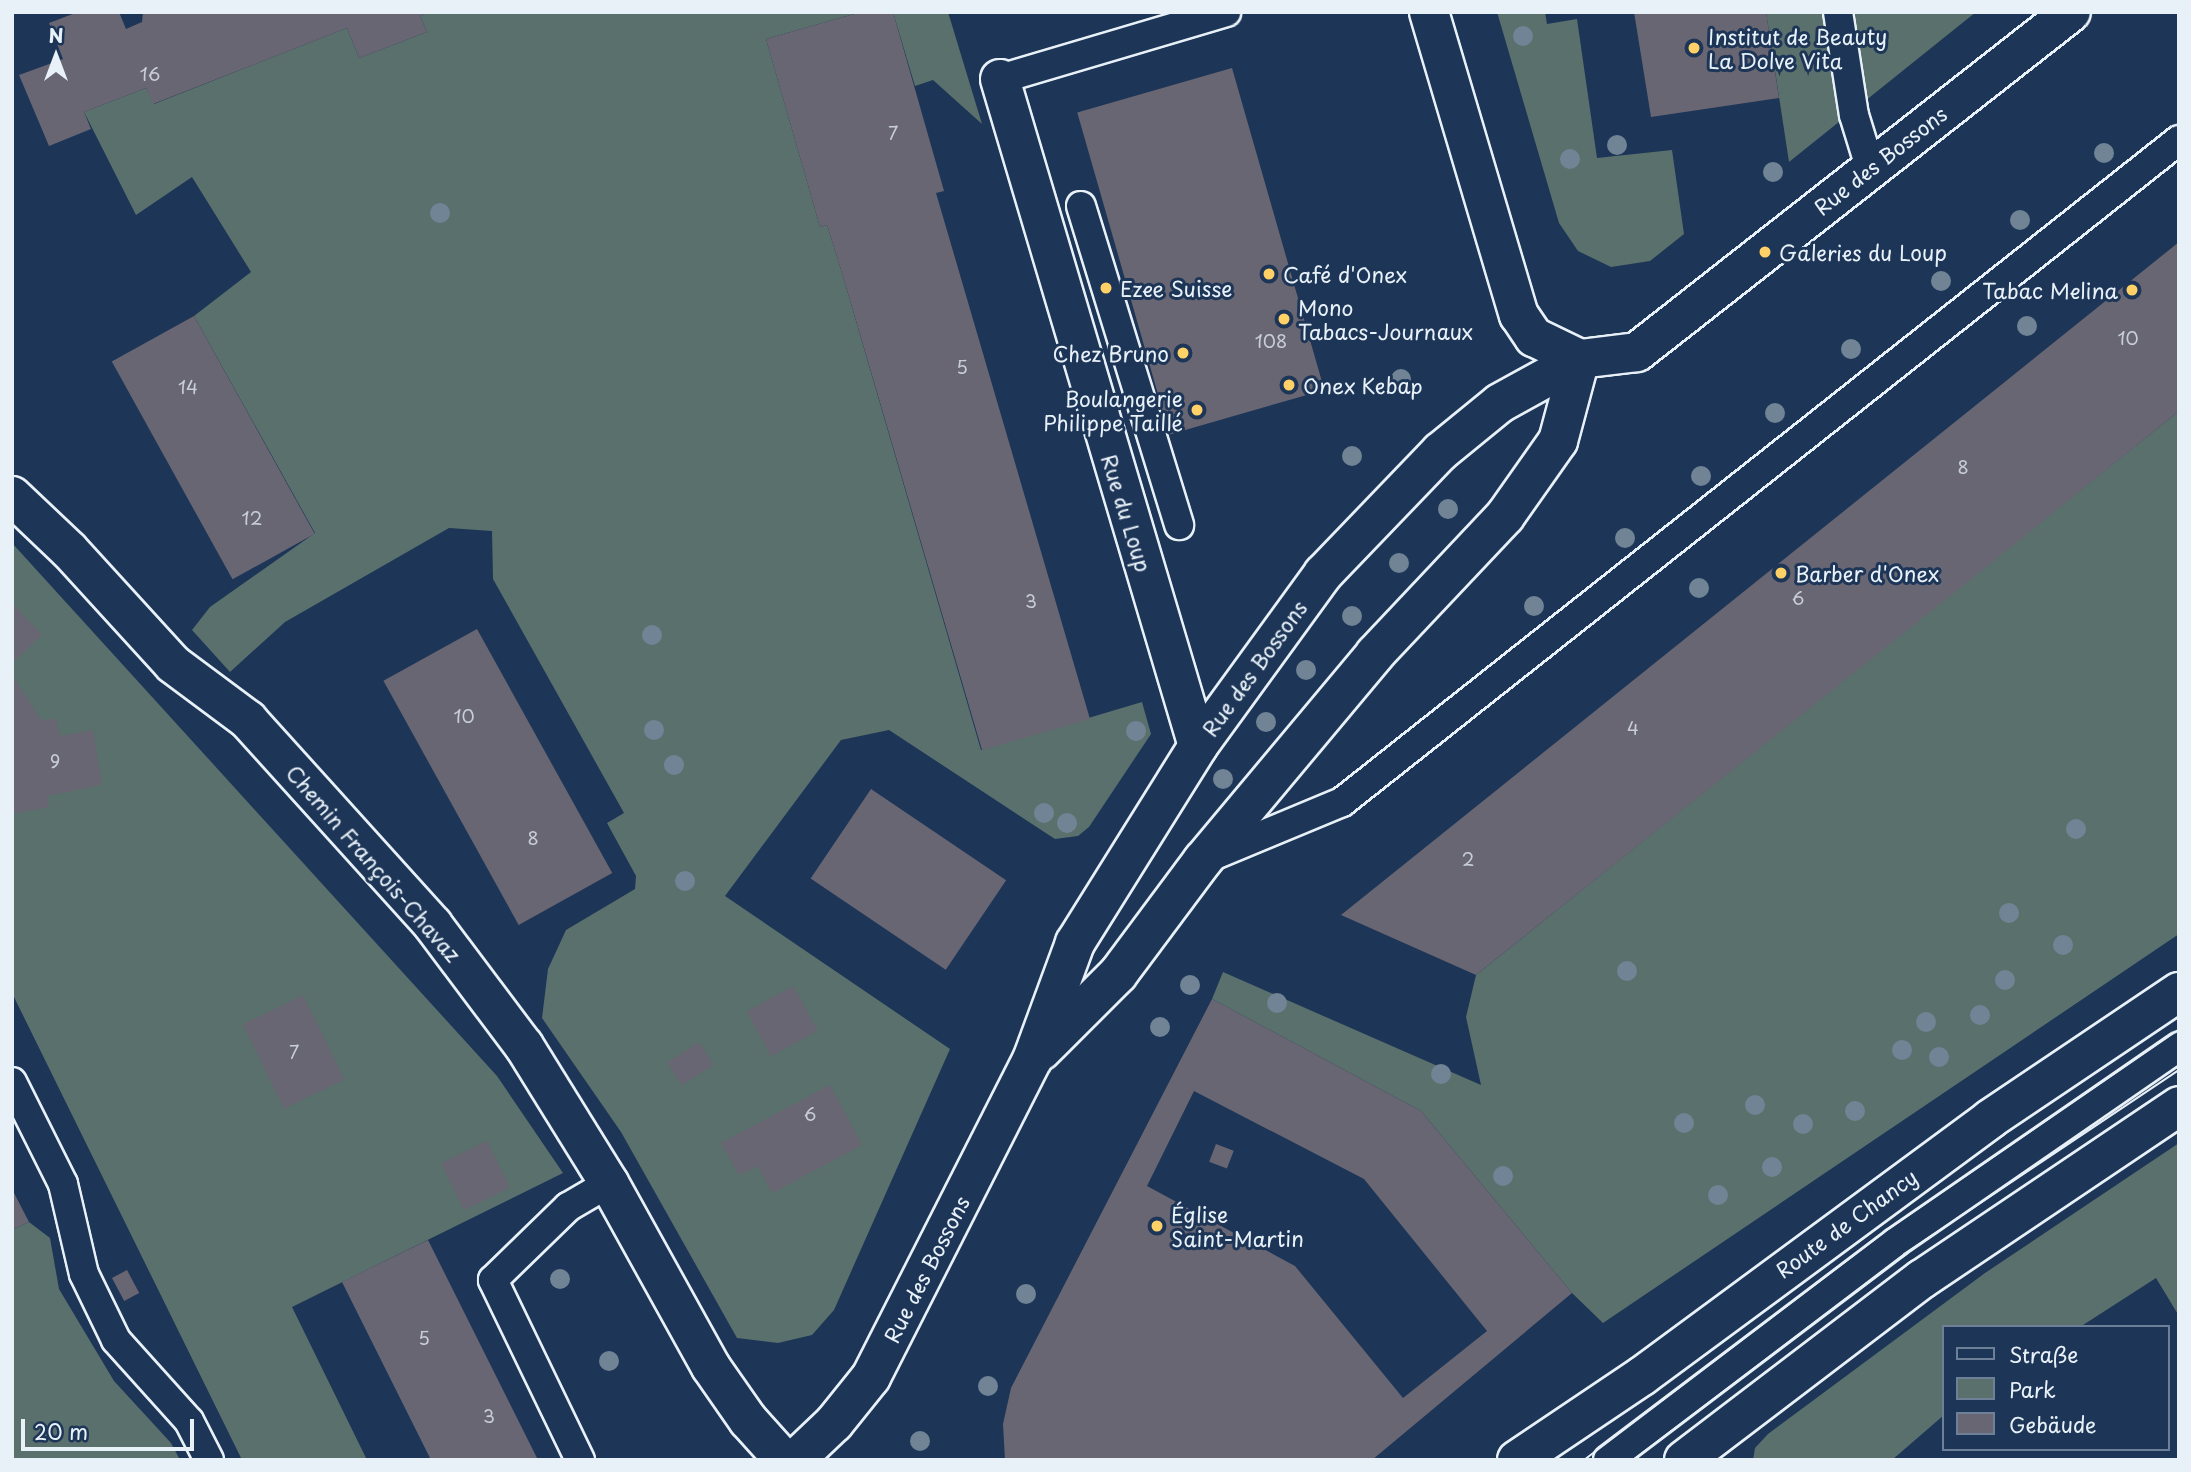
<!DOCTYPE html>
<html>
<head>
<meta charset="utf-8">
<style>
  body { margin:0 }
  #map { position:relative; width:2191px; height:1472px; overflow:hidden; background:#1d3557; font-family:"Playpen Sans",sans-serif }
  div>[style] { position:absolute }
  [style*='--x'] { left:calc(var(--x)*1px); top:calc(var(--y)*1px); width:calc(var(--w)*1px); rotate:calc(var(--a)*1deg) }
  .green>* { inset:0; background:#5a706c }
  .building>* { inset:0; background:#696673; transform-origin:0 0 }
  .roads { filter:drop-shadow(2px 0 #e8f1f8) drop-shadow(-2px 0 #e8f1f8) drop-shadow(0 2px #e8f1f8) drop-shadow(0 -2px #e8f1f8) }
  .service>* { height:28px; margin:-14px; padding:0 14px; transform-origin:14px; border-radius:14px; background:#1d3557 }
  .minor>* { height:38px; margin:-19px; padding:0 19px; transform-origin:19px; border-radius:19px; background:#1d3557 }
  .tertiary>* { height:38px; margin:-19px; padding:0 19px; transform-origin:19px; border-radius:19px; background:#1d3557 }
  .secondary>* { height:38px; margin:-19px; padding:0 19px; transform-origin:19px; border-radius:19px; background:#1d3557 }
  .tram>* { height:2px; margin:-1px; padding:0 1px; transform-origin:1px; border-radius:1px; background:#e8f1f8 }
  .trees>* { width:20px; height:20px; margin:-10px; border-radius:50%; background:#718495 }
  .dots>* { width:19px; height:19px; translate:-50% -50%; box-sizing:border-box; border:4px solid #1d3557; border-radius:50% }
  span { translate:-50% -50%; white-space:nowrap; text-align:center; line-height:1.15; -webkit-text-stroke:6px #1d3557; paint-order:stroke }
  .number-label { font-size:18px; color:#c8ced7 }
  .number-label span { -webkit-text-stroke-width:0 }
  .poi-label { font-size:21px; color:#e8f1f8 }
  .left { translate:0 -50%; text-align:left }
  .right { translate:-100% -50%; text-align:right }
  .street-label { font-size:21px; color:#e8f1f8 }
  .frame { position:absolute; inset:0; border:14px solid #e8f1f8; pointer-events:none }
  .legend { position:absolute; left:1942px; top:1325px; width:228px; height:126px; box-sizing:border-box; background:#1d3557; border:2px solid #6e8097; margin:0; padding:9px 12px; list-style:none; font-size:21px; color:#e8f1f8 }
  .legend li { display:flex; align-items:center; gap:14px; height:35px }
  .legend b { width:35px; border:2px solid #6e8097 }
  .north { position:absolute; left:21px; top:21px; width:70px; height:70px; -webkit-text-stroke:5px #1d3557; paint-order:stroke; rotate:0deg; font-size:19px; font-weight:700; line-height:28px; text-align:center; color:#e8f1f8 }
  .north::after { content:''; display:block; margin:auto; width:24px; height:32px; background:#e8f1f8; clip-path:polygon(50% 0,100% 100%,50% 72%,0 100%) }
  .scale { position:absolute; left:21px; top:1419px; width:173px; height:32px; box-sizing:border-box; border:4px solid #e8f1f8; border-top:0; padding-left:9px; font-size:21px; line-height:24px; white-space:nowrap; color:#e8f1f8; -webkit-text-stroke:5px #1d3557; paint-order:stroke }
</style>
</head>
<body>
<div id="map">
  <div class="green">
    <i style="clip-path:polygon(428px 12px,861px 12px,766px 39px,820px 227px,827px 225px,842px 273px,981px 750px,1142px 702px,1151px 734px,1089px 827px,1078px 836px,1055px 839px,889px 730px,841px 740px,725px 896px,950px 1049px,834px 1310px,812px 1335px,778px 1343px,737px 1338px,621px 1132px,542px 1018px,548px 969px,566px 930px,635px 889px,636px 876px,607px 823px,624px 813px,493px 579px,492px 531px,449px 528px,285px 622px,230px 672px,192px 630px,210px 607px,315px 533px,194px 316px,251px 272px,192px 177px,136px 215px,84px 112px,146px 88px,154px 104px,347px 28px,359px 58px,427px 32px,420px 16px)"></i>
    <i style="clip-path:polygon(893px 12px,948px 12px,982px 124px,933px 80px,915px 86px)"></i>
    <i style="clip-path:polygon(1497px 12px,1545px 12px,1547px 24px,1577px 19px,1597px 158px,1672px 150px,1684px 234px,1650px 261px,1611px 267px,1578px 251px,1559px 223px)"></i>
    <i style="clip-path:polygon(1766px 12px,1976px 12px,1789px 162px)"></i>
    <i style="clip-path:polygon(2179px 411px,2179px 934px,1603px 1323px,1572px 1293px,1421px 1111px,1212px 999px,1223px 972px,1481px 1085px,1466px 1017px,1476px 975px)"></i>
    <i style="clip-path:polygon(12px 543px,497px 1076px,563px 1173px,292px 1307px,367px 1460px,242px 1460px,12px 993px)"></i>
    <i style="clip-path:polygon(2179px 1143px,2179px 1316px,2156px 1278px,2080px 1327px,1944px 1327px,1944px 1415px,1892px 1460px,1753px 1460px,1755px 1448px,1768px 1434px,1985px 1273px)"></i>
    <i style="clip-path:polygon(29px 1222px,50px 1238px,59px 1289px,114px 1381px,171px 1443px,180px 1460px,12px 1460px,12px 1230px)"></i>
  </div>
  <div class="building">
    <i style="clip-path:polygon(78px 12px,119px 12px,126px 29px,142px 22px,143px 12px,428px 12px,420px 16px,427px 32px,359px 58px,347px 28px,153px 104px,146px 88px,84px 112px,91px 129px,49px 146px,19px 75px,63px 59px,49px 23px)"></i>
    <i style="clip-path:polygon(861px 12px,893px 12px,944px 191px,936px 193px,1090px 719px,982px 750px,842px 273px,827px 225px,820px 227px,766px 39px)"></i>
    <i style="clip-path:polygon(1634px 12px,1766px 12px,1779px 98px,1651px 117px)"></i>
    <i style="left:1232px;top:68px;width:335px;height:161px;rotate:74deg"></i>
    <i style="clip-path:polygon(2179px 242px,2179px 411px,1970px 580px,1476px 975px,1341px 915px)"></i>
    <i style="left:194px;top:316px;width:249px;height:94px;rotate:61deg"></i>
    <i style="clip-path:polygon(12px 603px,42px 635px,12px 663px)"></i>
    <i style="left:477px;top:629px;width:279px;height:107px;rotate:61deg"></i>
    <i style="clip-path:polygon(12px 674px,41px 720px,56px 719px,60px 736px,93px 730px,102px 785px,47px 796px,49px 807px,12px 814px)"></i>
    <i style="left:871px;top:789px;width:163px;height:108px;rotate:34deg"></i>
    <i style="left:793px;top:986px;width:51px;height:53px;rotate:61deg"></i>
    <i style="left:303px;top:995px;width:94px;height:67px;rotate:64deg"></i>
    <i style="clip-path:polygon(evenodd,1212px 999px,1421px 1111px,1572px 1293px,1372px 1460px,1005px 1460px,1003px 1424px,1011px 1388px,1212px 999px,1194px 1091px,1364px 1179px,1487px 1331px,1403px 1398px,1295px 1266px,1147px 1186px,1194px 1091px)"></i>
    <i style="left:699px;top:1042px;width:27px;height:38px;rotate:57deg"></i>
    <i style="clip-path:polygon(830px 1085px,862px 1145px,772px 1193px,758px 1166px,739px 1175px,721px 1143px)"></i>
    <i style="left:487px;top:1141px;width:52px;height:51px;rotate:64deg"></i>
    <i style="left:1216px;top:1144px;width:19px;height:19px;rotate:21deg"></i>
    <i style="clip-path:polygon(12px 1189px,29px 1222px,12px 1230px)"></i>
    <i style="clip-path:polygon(428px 1240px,538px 1460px,431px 1460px,342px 1282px)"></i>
    <i style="left:127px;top:1270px;width:26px;height:17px;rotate:62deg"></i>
  </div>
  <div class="roads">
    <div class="service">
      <i style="--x:1838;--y:12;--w:104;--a:81.2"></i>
      <i style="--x:1854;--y:115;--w:54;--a:72.9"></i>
      <i style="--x:1000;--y:79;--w:236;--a:-16.5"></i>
      <i style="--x:1081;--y:206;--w:334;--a:72.9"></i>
      <i style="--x:1205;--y:859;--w:148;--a:-22.6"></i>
      <i style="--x:1342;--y:802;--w:1067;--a:-38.34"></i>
      <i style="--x:12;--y:1082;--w:114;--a:63.4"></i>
      <i style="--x:63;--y:1184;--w:92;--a:76.9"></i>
      <i style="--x:84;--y:1274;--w:73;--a:64.1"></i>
      <i style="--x:116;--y:1340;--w:109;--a:48"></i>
      <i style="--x:189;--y:1421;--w:44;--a:62.9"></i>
      <i style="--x:580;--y:1460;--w:200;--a:-115.8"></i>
      <i style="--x:493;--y:1280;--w:105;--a:-44.2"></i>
      <i style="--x:568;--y:1207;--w:48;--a:-30.3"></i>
      <i style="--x:1608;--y:1460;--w:361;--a:-37.1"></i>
      <i style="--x:1896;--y:1242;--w:344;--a:-34.6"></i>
    </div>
    <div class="minor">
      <i style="--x:1000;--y:79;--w:696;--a:73.47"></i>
      <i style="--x:12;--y:496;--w:79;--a:43.5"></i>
      <i style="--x:69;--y:550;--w:154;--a:47.6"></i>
      <i style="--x:173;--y:664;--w:94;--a:36.7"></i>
      <i style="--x:248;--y:720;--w:276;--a:47.9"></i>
      <i style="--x:433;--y:925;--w:151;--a:53.1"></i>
      <i style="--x:524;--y:1046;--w:161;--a:58.2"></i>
      <i style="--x:609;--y:1183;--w:210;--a:61"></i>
      <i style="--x:711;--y:1367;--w:65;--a:55.1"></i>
      <i style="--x:748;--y:1420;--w:54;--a:48"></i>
      <i style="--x:1041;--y:1051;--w:109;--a:-45"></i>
      <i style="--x:1118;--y:974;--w:142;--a:-53.3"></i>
      <i style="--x:1203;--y:860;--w:268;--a:-50.1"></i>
      <i style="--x:1375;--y:654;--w:190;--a:-46.7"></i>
      <i style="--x:1505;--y:516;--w:92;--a:-54.8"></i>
      <i style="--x:1558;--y:441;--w:85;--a:-75"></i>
      <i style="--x:795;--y:1460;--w:54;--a:-43.5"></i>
      <i style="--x:834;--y:1423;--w:59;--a:-51.2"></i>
      <i style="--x:871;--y:1377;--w:356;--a:-63.1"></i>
      <i style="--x:1032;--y:1060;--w:125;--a:-69.8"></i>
      <i style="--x:1075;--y:943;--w:232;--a:-58"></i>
      <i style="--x:1198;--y:746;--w:213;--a:-54"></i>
      <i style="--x:1323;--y:574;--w:169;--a:-46.2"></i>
      <i style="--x:1440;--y:452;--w:77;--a:-39.2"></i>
      <i style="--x:1500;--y:403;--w:91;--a:-28.8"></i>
    </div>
    <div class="tertiary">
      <i style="--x:1429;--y:12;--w:316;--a:73.5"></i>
      <i style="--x:1519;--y:315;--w:27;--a:56"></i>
      <i style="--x:1534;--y:337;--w:51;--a:25.6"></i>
      <i style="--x:1580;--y:359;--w:57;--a:-7"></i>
      <i style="--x:1637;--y:352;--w:551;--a:-38.08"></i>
    </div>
    <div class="secondary">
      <i style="--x:1517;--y:1460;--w:151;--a:-33.9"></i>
      <i style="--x:1642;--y:1376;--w:433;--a:-36.4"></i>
      <i style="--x:1990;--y:1119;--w:228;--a:-33.9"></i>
      <i style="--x:1684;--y:1460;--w:299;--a:-37.3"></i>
      <i style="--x:1922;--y:1279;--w:310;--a:-33.9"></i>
    </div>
  </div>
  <div class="tram">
    <i style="--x:1584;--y:1460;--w:380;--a:-37.2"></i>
    <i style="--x:1887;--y:1230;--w:354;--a:-34.5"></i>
    <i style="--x:1633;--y:1460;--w:340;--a:-37.2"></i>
    <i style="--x:1904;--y:1254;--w:331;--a:-33.8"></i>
  </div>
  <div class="trees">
    <i style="left:1523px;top:36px"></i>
    <i style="left:1617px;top:145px"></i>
    <i style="left:2104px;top:153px"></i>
    <i style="left:1570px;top:159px"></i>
    <i style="left:1773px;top:172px"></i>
    <i style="left:440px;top:213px"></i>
    <i style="left:2020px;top:220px"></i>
    <i style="left:1941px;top:281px"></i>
    <i style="left:2027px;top:326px"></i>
    <i style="left:1851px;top:349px"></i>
    <i style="left:1401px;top:379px"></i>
    <i style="left:1775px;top:413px"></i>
    <i style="left:1352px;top:456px"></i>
    <i style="left:1701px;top:476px"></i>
    <i style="left:1448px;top:509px"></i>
    <i style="left:1625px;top:538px"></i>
    <i style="left:1399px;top:563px"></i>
    <i style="left:1699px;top:588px"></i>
    <i style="left:1534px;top:606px"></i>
    <i style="left:1352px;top:616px"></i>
    <i style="left:652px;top:635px"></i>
    <i style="left:1306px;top:670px"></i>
    <i style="left:1266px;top:722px"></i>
    <i style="left:654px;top:730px"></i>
    <i style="left:1136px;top:731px"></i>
    <i style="left:674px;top:765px"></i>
    <i style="left:1223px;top:779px"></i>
    <i style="left:1044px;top:813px"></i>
    <i style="left:1067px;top:823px"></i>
    <i style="left:2076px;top:829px"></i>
    <i style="left:685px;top:881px"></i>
    <i style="left:2009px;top:913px"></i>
    <i style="left:2063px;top:945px"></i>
    <i style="left:1627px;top:971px"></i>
    <i style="left:2005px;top:980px"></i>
    <i style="left:1190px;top:985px"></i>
    <i style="left:1277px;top:1003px"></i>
    <i style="left:1980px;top:1015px"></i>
    <i style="left:1926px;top:1022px"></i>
    <i style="left:1160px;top:1027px"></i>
    <i style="left:1902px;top:1050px"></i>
    <i style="left:1939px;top:1057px"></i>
    <i style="left:1441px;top:1074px"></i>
    <i style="left:1755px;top:1105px"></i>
    <i style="left:1855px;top:1111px"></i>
    <i style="left:1684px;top:1123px"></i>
    <i style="left:1803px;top:1124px"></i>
    <i style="left:1772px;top:1167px"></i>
    <i style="left:1503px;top:1176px"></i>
    <i style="left:1718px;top:1195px"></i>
    <i style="left:560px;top:1279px"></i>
    <i style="left:1026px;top:1294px"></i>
    <i style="left:609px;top:1361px"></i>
    <i style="left:988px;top:1386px"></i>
    <i style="left:920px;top:1441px"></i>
  </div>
  <div class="dots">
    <i style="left:1694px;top:48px;background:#ffd166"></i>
    <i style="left:1765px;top:252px;background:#ffd166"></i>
    <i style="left:1269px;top:274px;background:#ffd166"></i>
    <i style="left:1106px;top:288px;background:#ffd166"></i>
    <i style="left:2132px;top:290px;background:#ffd166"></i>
    <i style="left:1284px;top:319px;background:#ffd166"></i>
    <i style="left:1183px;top:353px;background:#ffd166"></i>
    <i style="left:1289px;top:385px;background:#ffd166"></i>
    <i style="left:1197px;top:410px;background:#ffd166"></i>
    <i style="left:1781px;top:573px;background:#ffd166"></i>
    <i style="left:1157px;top:1226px;background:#ffd166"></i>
  </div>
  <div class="number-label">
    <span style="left:150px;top:74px">16</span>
    <span style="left:893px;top:133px">7</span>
    <span style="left:2128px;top:338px">10</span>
    <span style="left:1271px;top:341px">108</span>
    <span style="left:962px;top:367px">5</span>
    <span style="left:188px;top:387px">14</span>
    <span style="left:1963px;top:467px">8</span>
    <span style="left:252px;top:518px">12</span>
    <span style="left:1798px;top:598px">6</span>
    <span style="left:1031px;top:601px">3</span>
    <span style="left:464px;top:716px">10</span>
    <span style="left:1633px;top:728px">4</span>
    <span style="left:55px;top:761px">9</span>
    <span style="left:533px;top:838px">8</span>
    <span style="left:1468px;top:859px">2</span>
    <span style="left:294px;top:1052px">7</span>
    <span style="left:810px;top:1114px">6</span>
    <span style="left:424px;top:1338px">5</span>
    <span style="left:489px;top:1416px">3</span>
  </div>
  <div class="poi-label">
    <span class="left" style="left:1708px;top:48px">Institut de Beauty<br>La Dolve Vita</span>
    <span class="left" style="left:1779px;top:252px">Galeries du Loup</span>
    <span class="left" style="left:1283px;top:274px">Café d'Onex</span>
    <span class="left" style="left:1120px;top:288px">Ezee Suisse</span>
    <span class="right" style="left:2118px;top:290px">Tabac Melina</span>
    <span class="left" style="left:1298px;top:319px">Mono<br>Tabacs-Journaux</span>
    <span class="right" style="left:1169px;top:353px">Chez Bruno</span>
    <span class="left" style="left:1303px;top:385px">Onex Kebap</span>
    <span class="right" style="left:1183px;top:410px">Boulangerie<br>Philippe Taillé</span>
    <span class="left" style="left:1795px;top:573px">Barber d'Onex</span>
    <span class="left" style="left:1171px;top:1226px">Église<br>Saint-Martin</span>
  </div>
  <div class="street-label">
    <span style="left:1880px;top:160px;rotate:-38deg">Rue des Bossons</span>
    <span style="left:1127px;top:513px;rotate:73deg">Rue du Loup</span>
    <span style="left:1254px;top:668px;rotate:-54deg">Rue des Bossons</span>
    <span style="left:374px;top:863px;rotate:49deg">Chemin François-Chavaz</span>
    <span style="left:1846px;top:1223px;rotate:-36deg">Route de Chancy</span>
    <span style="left:926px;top:1269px;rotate:-63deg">Rue des Bossons</span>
  </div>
  <div class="frame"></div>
  <ul class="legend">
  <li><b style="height:9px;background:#1d3557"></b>Straße</li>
  <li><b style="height:19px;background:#5a706c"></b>Park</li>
  <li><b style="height:19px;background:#696673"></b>Gebäude</li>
  </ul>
  <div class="north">N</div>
  <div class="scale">20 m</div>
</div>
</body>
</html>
